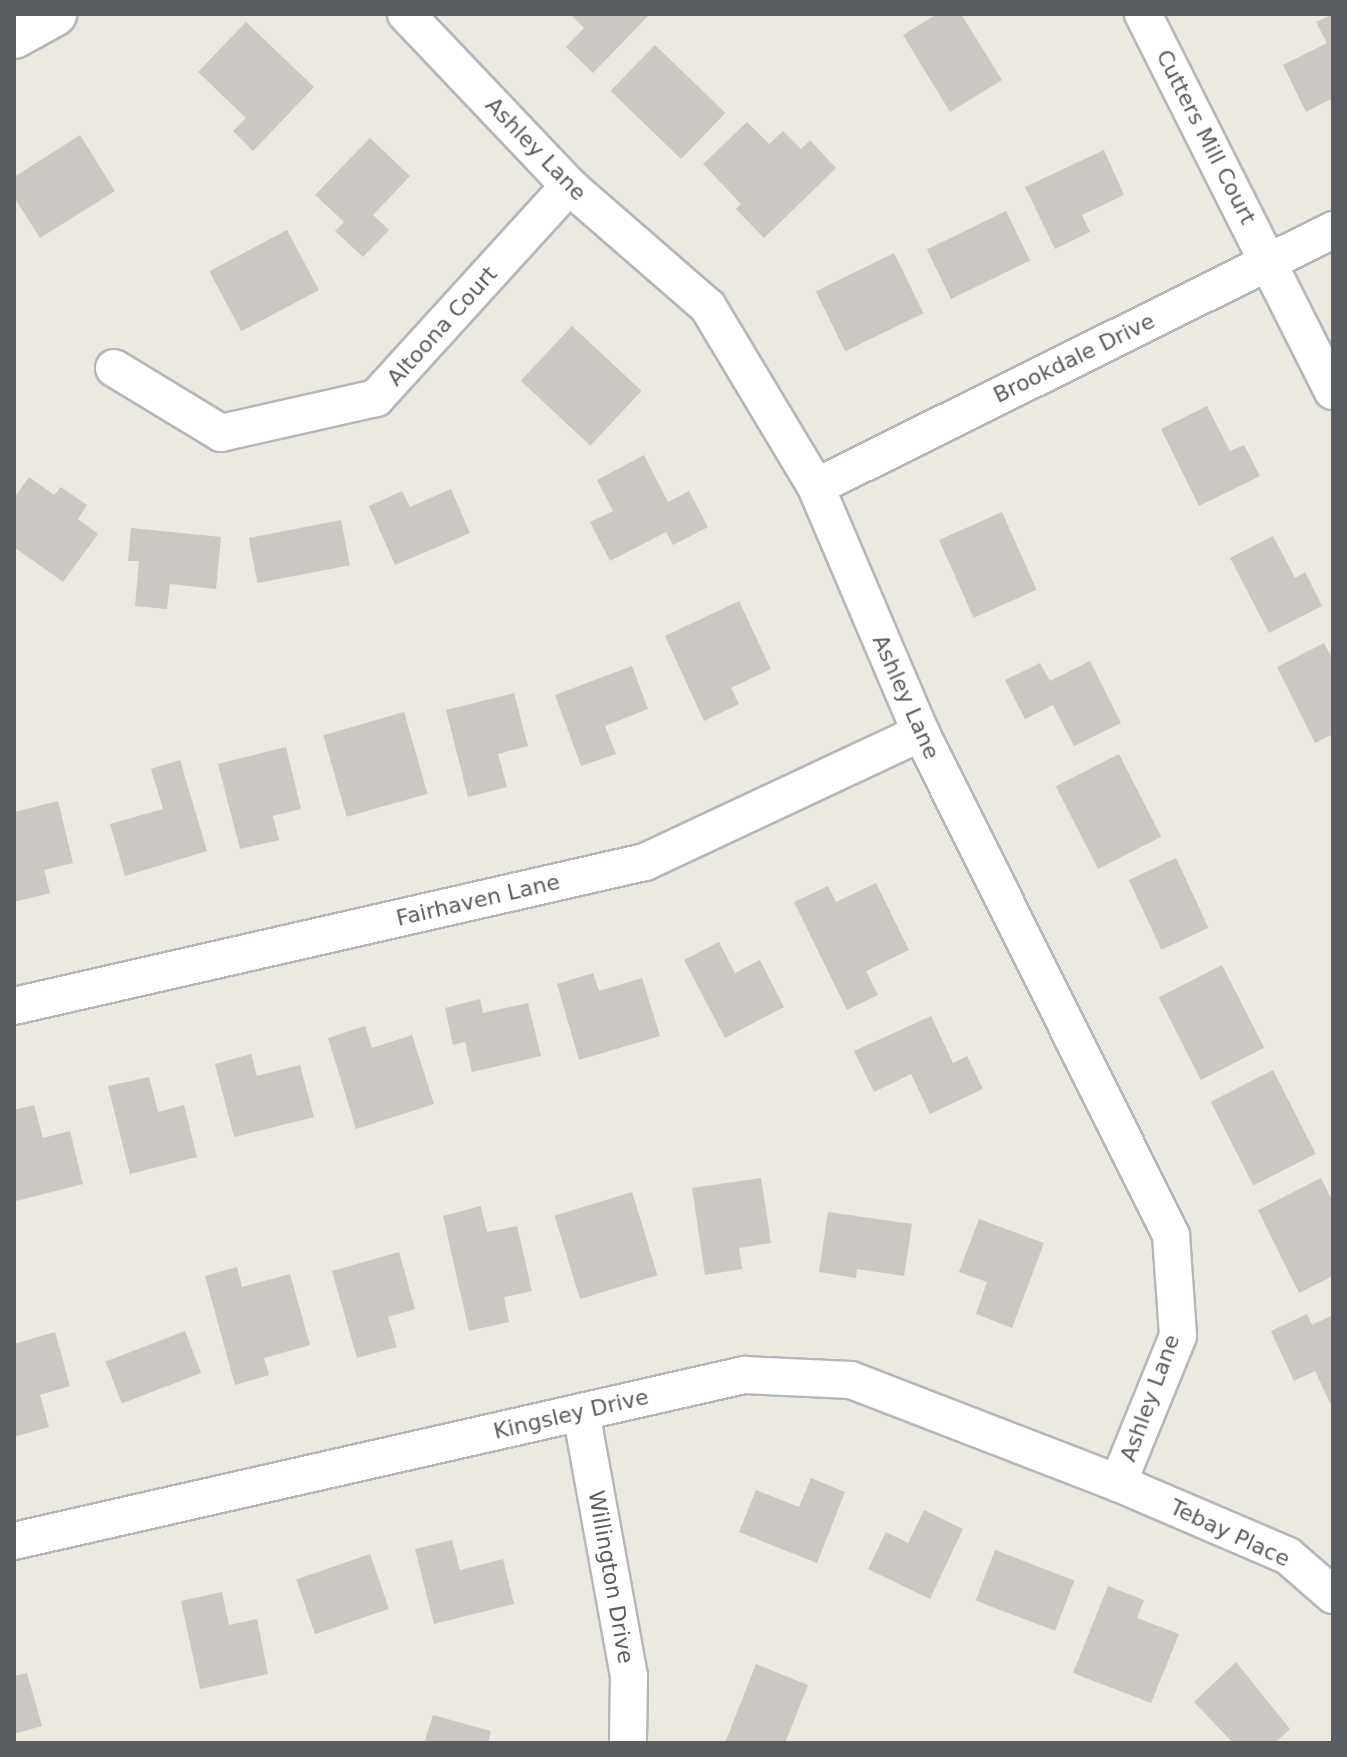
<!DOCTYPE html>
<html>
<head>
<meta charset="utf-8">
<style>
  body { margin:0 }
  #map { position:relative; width:1347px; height:1757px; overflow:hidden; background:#ebe9e0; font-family:"DejaVu Sans",sans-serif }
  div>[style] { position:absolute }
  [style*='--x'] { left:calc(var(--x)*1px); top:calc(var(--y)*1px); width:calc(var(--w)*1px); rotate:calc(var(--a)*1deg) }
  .building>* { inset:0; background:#cbc7c2; transform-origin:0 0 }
  .roads { filter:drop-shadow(2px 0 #b3b6ba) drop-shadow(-2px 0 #b3b6ba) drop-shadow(0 2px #b3b6ba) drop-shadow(0 -2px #b3b6ba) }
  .street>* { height:36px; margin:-18px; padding:0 18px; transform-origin:18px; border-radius:18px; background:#fff }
  .secondary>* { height:44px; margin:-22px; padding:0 22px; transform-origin:22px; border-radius:22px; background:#fff }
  span { translate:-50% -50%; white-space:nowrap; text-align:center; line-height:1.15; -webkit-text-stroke:8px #fff; paint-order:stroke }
  .street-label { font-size:22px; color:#595c60 }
  .frame { position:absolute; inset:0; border:16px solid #595c60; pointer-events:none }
</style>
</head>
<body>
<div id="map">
  <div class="building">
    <i style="clip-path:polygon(570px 14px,650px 14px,593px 73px,566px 47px,584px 28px)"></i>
    <i style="clip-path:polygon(937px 14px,961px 14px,1002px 80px,950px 112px,903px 35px)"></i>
    <i style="clip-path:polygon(1333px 14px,1333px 98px,1306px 112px,1283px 65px,1327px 43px,1316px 22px)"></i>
    <i style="clip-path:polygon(246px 22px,314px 87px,253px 151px,233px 131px,246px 118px,198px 72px)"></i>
    <i style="left:655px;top:45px;width:98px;height:64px;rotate:44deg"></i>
    <i style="clip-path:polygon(747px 122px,769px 144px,783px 131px,801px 149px,810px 140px,836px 168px,764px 238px,736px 209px,741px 204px,703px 164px)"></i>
    <i style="clip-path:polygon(80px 135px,115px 191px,40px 238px,14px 197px,14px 177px)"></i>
    <i style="clip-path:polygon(370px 138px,410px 176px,373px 215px,389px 230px,363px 257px,335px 231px,344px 222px,315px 195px)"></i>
    <i style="clip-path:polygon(1104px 150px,1124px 195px,1082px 215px,1090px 232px,1055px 249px,1025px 187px)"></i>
    <i style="left:1006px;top:211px;width:55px;height:88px;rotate:64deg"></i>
    <i style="left:287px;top:230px;width:68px;height:88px;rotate:62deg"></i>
    <i style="left:894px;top:253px;width:67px;height:87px;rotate:64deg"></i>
    <i style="left:572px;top:326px;width:95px;height:75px;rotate:43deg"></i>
    <i style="clip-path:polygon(1207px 406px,1230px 451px,1244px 445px,1260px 476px,1199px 506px,1161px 429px)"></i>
    <i style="clip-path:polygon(644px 455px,668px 502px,689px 491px,708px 527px,673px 545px,666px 532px,610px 561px,590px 522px,613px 511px,597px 480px)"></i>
    <i style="clip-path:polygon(29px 477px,54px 495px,61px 487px,87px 505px,78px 519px,98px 534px,63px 582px,14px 547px,14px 498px)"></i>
    <i style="clip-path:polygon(451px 489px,470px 533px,395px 565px,369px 506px,402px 491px,410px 507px)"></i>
    <i style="left:1002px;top:512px;width:85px;height:69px;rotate:66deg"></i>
    <i style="left:341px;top:520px;width:46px;height:94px;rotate:79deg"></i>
    <i style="clip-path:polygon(131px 528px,221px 537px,216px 589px,170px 584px,167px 609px,135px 606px,139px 561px,128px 561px)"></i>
    <i style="clip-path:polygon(1273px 536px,1295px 578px,1305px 572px,1322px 606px,1269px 633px,1230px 558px)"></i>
    <i style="clip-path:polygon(739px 601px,771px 669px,731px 688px,739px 704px,704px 721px,665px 636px)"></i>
    <i style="clip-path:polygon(1324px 643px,1333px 660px,1333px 734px,1315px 743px,1277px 667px)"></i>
    <i style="clip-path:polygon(1090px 661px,1121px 723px,1074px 746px,1053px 705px,1025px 719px,1005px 680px,1040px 663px,1050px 681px)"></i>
    <i style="clip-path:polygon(632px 666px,648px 709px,605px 726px,616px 754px,581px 766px,555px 695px)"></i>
    <i style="clip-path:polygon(514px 693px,528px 746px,498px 754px,507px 787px,468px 797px,446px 710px)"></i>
    <i style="left:404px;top:712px;width:85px;height:84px;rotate:74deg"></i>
    <i style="clip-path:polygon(286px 747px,301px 809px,273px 816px,279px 840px,240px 849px,218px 764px)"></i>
    <i style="left:1119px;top:754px;width:93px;height:71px;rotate:63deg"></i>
    <i style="clip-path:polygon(180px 760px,207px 851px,125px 876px,110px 824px,163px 809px,151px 769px)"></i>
    <i style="clip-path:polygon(58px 801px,73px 863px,44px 870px,50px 893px,14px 902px,14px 812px)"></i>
    <i style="left:1176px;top:858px;width:77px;height:52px;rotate:65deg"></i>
    <i style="clip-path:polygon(876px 883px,909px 950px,866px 971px,878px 995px,847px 1010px,794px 902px,828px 886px,836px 902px)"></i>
    <i style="clip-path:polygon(719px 942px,735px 973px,760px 960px,784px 1007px,725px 1038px,684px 960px)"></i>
    <i style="left:1222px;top:965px;width:93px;height:71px;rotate:63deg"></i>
    <i style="clip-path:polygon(593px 973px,599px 991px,642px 978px,660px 1036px,579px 1060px,557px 984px)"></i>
    <i style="clip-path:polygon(480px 999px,483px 1013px,528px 1003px,541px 1056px,472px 1072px,465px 1042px,453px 1045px,445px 1008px)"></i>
    <i style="clip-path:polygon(931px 1016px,953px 1063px,967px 1056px,983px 1089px,930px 1114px,911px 1074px,874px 1092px,854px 1051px)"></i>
    <i style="clip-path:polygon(365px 1026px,372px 1048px,412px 1035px,434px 1104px,356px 1129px,328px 1038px)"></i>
    <i style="clip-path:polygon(251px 1054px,257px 1076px,300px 1065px,314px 1117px,234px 1137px,215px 1064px)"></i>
    <i style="left:1273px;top:1070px;width:94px;height:70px;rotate:63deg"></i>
    <i style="clip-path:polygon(149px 1077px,158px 1112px,184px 1105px,197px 1157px,130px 1174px,108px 1086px)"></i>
    <i style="clip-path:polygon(34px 1105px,43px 1138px,70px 1131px,83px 1184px,16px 1201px,14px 1110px)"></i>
    <i style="clip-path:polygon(761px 1178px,771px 1243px,739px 1248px,742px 1269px,705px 1275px,692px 1188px)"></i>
    <i style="clip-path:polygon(1321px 1178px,1333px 1202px,1333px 1276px,1299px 1293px,1258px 1210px)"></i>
    <i style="left:632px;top:1192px;width:87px;height:81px;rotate:73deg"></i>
    <i style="clip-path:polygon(481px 1206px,487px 1232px,517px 1226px,532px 1291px,504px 1297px,509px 1322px,469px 1331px,443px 1216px)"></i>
    <i style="clip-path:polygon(828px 1212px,912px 1224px,904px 1276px,857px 1269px,856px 1278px,819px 1272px)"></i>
    <i style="clip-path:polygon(979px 1219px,1044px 1243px,1012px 1328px,976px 1314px,987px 1282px,959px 1272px)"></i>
    <i style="clip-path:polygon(399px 1252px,415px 1309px,388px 1317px,397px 1347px,357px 1358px,332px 1271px)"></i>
    <i style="clip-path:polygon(237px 1267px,242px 1287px,290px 1274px,310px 1345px,264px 1358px,269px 1375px,235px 1385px,205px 1276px)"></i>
    <i style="clip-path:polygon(1307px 1314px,1312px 1325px,1333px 1315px,1333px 1409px,1315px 1371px,1294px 1381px,1271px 1331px)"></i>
    <i style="left:185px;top:1331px;width:45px;height:85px;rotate:69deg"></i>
    <i style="clip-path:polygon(55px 1332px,70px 1386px,40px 1395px,49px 1427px,14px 1437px,14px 1344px)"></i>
    <i style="clip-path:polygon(811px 1478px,845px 1492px,817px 1563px,739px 1532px,756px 1490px,799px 1507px)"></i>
    <i style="clip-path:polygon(924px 1510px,963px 1529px,930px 1599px,868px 1569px,886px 1532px,908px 1543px)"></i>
    <i style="clip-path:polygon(452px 1540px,460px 1570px,503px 1559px,514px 1604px,434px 1624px,415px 1549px)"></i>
    <i style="left:995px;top:1550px;width:85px;height:54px;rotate:21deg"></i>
    <i style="left:370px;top:1554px;width:58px;height:78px;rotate:71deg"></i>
    <i style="clip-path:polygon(1108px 1586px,1144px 1600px,1137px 1618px,1179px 1634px,1151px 1703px,1073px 1673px)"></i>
    <i style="clip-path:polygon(222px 1592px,229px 1625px,257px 1619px,268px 1674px,200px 1689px,181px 1601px)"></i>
    <i style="clip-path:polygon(1236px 1662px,1290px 1729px,1275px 1743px,1233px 1743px,1194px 1702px)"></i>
    <i style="clip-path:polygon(756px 1664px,808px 1685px,785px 1743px,725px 1743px)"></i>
    <i style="clip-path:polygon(27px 1673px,42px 1726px,14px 1734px,14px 1676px)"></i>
    <i style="clip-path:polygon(433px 1715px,491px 1731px,488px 1743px,424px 1743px)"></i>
  </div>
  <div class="roads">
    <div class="street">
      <i style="--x:406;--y:14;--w:237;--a:46.5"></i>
      <i style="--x:569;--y:186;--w:184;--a:41"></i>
      <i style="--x:708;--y:307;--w:210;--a:59"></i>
      <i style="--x:816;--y:487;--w:267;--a:66.9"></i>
      <i style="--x:921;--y:733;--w:561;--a:63.53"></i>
      <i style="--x:1171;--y:1235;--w:101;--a:86"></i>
      <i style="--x:1178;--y:1336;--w:159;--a:112.2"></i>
      <i style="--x:1143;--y:14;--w:422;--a:63.3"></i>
      <i style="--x:114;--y:368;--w:125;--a:31.3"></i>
      <i style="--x:221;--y:433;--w:159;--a:-12.7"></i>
      <i style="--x:376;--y:398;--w:287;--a:-47.7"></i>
      <i style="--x:816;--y:487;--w:577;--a:-26.43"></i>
      <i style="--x:14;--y:1006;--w:647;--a:-12.86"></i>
      <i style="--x:645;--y:862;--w:305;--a:-25.1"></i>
      <i style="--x:581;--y:1412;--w:268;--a:79.7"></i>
      <i style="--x:629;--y:1676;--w:67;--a:90.9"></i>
      <i style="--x:14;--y:1541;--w:749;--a:-12.81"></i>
      <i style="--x:744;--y:1375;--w:107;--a:2.7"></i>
      <i style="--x:851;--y:1380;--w:286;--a:21.1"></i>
      <i style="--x:1118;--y:1483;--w:185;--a:23.2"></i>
      <i style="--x:1288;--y:1556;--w:60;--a:40.9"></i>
    </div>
    <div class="secondary">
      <i style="--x:14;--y:36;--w:46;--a:-28.8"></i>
    </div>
  </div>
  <div class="street-label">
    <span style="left:1206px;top:137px;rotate:63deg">Cutters Mill Court</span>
    <span style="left:536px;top:149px;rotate:46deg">Ashley Lane</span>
    <span style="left:442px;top:326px;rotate:-48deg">Altoona Court</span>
    <span style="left:1074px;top:358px;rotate:-26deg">Brookdale Drive</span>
    <span style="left:906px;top:697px;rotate:66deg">Ashley Lane</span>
    <span style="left:478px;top:900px;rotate:-13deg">Fairhaven Lane</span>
    <span style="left:1150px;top:1398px;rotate:-70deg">Ashley Lane</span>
    <span style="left:571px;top:1414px;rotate:-13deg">Kingsley Drive</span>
    <span style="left:1230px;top:1533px;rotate:25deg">Tebay Place</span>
    <span style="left:611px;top:1577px;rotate:80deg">Willington Drive</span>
  </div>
  <div class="frame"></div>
</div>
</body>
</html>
